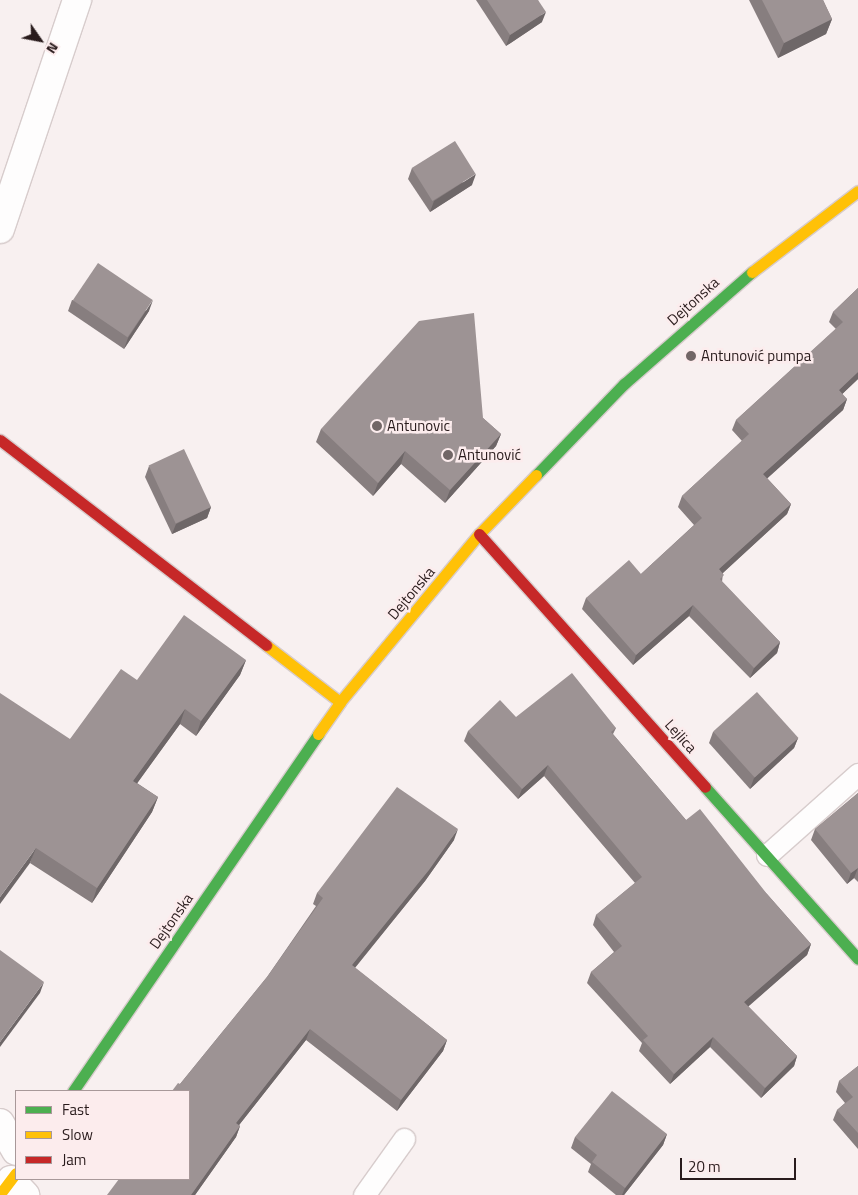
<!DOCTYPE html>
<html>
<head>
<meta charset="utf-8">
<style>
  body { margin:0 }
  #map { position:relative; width:858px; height:1195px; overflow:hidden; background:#f8f0f0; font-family:"Titillium Web",sans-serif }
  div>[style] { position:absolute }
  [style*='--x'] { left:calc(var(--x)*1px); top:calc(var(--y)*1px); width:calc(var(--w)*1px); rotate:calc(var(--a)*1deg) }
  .roads { filter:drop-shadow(1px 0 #d7cccc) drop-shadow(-1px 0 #d7cccc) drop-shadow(0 1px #d7cccc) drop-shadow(0 -1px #d7cccc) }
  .lane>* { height:21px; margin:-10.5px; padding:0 10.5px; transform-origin:10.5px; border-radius:10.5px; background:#fefdfd }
  .street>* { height:28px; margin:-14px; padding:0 14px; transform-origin:14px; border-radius:14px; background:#fefdfd }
  .fast>* { height:11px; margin:-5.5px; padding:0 5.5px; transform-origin:5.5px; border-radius:5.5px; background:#4caf50 }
  .slow>* { height:11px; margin:-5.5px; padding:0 5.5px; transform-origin:5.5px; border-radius:5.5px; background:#ffc107 }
  .jam>* { height:11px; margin:-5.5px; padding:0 5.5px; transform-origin:5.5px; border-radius:5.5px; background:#c62828 }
  .wall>* { inset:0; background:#877e7f }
  .shaded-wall>* { inset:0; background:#6e6768 }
  .building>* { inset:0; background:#9d9394; transform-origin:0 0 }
  .dots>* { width:14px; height:14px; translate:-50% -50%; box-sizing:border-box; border:2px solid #fceced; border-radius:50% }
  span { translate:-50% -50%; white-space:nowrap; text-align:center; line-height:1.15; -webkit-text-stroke:5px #fceced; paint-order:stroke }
  .street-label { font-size:15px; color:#291b1c }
  .poi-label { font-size:15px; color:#291b1c }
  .left { translate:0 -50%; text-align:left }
  .legend { position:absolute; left:15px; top:1090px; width:175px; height:90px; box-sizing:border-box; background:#fceced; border:1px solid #a89899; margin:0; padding:6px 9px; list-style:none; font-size:15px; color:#291b1c }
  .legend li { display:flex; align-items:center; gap:10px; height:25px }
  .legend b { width:25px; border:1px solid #a89899 }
  .north { position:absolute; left:15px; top:15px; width:50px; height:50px; -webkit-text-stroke:4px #fceced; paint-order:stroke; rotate:123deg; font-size:14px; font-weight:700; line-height:20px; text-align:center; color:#291b1c }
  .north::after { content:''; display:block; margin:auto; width:18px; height:22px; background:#291b1c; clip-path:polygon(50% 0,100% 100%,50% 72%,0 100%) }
  .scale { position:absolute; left:680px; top:1158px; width:116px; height:22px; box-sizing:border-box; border:2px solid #291b1c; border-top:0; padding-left:6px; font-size:15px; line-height:18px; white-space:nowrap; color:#291b1c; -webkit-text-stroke:4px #fceced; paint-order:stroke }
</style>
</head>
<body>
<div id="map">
  <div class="roads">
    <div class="lane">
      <i style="--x:767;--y:855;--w:122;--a:-41.7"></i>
      <i style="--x:364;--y:1195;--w:69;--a:-54.5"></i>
    </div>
    <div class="street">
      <i style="--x:0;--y:229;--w:242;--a:-71.4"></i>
      <i style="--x:0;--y:1123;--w:32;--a:60"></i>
      <i style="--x:11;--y:1180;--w:21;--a:47"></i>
    </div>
    <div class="fast">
      <i style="--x:536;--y:475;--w:127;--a:-46"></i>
      <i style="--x:624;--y:384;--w:170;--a:-41.2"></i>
      <i style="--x:705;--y:787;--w:230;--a:48.3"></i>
      <i style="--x:73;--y:1091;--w:433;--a:-55.5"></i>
    </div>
    <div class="slow">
      <i style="--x:752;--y:272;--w:133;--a:-37.4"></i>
      <i style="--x:266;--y:645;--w:93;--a:37.6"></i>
      <i style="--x:318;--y:734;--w:39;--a:-55"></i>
      <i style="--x:340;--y:702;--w:218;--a:-50.4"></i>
      <i style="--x:479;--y:534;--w:82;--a:-46"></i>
      <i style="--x:0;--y:1194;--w:26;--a:-53"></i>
    </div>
    <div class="jam">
      <i style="--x:0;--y:440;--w:336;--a:37.6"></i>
      <i style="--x:479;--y:534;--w:339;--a:48.2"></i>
    </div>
  </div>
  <div class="wall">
    <i style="clip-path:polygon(476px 0,538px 0,542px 22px,506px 46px)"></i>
    <i style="clip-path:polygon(749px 0,823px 0,832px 19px,826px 34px,778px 58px)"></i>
    <i style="clip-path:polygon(412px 168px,472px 185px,430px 212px,408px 179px)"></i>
    <i style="clip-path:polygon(858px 288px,858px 379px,842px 394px,847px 399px,843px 410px,767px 478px,791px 504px,787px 514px,723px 573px,722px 582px,780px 642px,777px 653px,750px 678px,689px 616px,633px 665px,582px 609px,586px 598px,641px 574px,694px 525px,678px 507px,682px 496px,742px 441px,732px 430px,736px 420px,836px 329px,829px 322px,833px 312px)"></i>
    <i style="clip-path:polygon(72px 300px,149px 311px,124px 349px,68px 311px)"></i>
    <i style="clip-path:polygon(483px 418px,501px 434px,496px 446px,445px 503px,401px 464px,373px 496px,316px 442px,321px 429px)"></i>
    <i style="clip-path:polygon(149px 466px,211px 507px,207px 518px,172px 534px,145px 477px)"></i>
    <i style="clip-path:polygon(246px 660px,240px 675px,196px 736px,180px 724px,137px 783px,158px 797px,152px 812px,92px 903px,30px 863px,70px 739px)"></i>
    <i style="clip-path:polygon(516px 717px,616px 728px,613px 734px,686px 820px,767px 894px,811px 944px,807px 955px,748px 1006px,797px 1056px,794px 1066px,761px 1098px,710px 1047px,670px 1084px,639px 1051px,642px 1043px,587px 983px,591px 972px,614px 952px,593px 925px,596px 915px,635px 883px,544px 776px,518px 799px,464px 741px,468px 731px)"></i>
    <i style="clip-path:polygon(713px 732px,798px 738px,794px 748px,750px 789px,709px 743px)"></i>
    <i style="clip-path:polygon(858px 793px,858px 882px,854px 878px,847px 884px,811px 840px,815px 829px)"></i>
    <i style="clip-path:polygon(454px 840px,425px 881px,355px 968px,447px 1040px,443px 1051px,397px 1111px,306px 1040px,239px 1125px,240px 1126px,236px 1137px,195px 1195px,107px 1195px,189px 1179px,180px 1084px,267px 977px,316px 906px,313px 904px,317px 893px)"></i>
    <i style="clip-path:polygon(858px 1066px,858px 1149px,833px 1120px,837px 1110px,845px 1103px,836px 1092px,839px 1081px)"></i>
    <i style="clip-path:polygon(667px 1134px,663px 1145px,624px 1195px,616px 1195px,588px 1172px,591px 1164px,571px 1148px,575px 1137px)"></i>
  </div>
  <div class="shaded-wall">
    <i style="clip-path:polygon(546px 12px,542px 22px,506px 46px,510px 35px)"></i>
    <i style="clip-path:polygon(832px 19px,826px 34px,778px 58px,784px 43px)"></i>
    <i style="clip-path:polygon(476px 174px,472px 185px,430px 212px,434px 201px)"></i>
    <i style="clip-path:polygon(153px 300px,149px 311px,124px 349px,128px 338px)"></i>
    <i style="clip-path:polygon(858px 372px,858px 379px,835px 401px,839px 390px)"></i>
    <i style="clip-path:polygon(847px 399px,843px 410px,760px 485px,763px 474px)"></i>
    <i style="clip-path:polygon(501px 434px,496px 446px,445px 503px,450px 490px)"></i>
    <i style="clip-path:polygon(405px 451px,401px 464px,373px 496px,378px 483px)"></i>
    <i style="clip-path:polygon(791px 504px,787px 514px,715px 580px,719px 569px)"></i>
    <i style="clip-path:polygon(211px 507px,207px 518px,172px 534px,176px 524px)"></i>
    <i style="clip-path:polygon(693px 605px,689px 616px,633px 665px,636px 655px)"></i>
    <i style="clip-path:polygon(780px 642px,777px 653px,750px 678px,754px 668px)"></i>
    <i style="clip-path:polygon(246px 660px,240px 675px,196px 736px,201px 721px)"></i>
    <i style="clip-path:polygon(185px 709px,180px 724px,128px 796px,133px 781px)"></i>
    <i style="clip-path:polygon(798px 738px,794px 748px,750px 789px,754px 778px)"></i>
    <i style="clip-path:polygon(548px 765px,544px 776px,518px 799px,522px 789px)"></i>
    <i style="clip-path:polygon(158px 797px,152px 812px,92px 903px,97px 888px)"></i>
    <i style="clip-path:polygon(458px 829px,454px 840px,425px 881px,348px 976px,352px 965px)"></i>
    <i style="clip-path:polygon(36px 848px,30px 863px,0 904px,0 897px)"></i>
    <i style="clip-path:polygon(858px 868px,854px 878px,847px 884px,851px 873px)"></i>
    <i style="clip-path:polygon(811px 944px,807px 955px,741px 1013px,744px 1002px)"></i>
    <i style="clip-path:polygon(44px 982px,40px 993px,0 1047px,0 1042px)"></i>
    <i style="clip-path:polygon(310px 1029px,306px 1040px,232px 1134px,236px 1123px)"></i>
    <i style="clip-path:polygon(713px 1037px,710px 1047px,670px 1084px,674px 1074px)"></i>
    <i style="clip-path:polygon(447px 1040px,443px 1051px,397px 1111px,401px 1100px)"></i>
    <i style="clip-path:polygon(797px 1056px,794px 1066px,761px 1098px,765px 1088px)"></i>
    <i style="clip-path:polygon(240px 1126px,236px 1137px,195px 1195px,191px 1195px)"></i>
    <i style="clip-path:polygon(667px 1134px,663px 1145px,624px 1195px,622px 1195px,625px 1188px)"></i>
  </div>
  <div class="building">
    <i style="clip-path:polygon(487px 0,538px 0,546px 12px,510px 35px)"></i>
    <i style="clip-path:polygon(762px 0,823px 0,832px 19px,784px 43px)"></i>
    <i style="left:455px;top:141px;width:39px;height:51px;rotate:58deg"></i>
    <i style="left:98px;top:263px;width:66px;height:45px;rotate:34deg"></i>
    <i style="clip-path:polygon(858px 288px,858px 372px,839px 390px,847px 399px,763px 474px,791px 504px,719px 569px,724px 575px,720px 579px,780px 642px,754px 668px,693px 605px,636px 655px,586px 598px,629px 560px,641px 574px,702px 518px,682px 496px,749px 434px,736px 420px,843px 322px,833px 312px)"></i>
    <i style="clip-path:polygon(474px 313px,483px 418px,501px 434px,450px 490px,405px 451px,378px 483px,321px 429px,419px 321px)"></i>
    <i style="left:184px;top:449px;width:64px;height:39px;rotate:65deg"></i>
    <i style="clip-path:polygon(184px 615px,246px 660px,201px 721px,185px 709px,133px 781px,158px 797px,97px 888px,36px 848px,0 897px,0 693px,70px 739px,121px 669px,137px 680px)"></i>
    <i style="clip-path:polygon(572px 673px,616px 728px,611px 732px,686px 820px,700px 809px,767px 894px,811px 944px,744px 1002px,797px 1056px,765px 1088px,713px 1037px,674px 1074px,643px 1040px,648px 1036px,591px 972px,622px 946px,596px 915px,642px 877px,548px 765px,522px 789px,468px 731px,500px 700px,516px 717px)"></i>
    <i style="left:757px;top:692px;width:62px;height:59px;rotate:48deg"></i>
    <i style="clip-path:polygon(397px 787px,458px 829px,429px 870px,352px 965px,447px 1040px,401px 1100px,310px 1029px,236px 1123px,240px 1126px,191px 1195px,107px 1195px,119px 1179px,189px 1179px,189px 1091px,172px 1091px,178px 1083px,180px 1084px,267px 977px,323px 898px,317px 893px)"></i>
    <i style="clip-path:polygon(858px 793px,858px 868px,851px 873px,815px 829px)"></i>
    <i style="clip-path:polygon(0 950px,44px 982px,0 1042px)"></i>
    <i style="clip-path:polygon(858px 1066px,858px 1133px,837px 1110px,853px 1097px,839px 1081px)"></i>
    <i style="clip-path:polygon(612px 1091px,667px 1134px,625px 1188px,592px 1162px,597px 1155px,575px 1137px)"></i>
  </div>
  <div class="dots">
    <i style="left:691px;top:356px;background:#716666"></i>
    <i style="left:377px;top:426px;background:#716666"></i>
    <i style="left:448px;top:455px;background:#716666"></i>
  </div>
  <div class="street-label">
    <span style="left:693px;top:301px;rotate:-42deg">Dejtonska</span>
    <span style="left:411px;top:593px;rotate:-50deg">Dejtonska</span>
    <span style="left:681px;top:736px;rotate:48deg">Lejlica</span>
    <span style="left:171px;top:921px;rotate:-55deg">Dejtonska</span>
  </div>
  <div class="poi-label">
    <span class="left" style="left:701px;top:356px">Antunović pumpa</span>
    <span class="left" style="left:387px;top:426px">Antunovic</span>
    <span class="left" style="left:458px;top:455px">Antunović</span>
  </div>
  <ul class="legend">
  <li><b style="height:6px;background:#4caf50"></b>Fast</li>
  <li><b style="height:6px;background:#ffc107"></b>Slow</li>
  <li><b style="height:6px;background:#c62828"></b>Jam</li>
  </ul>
  <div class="north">N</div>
  <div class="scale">20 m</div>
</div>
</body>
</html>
